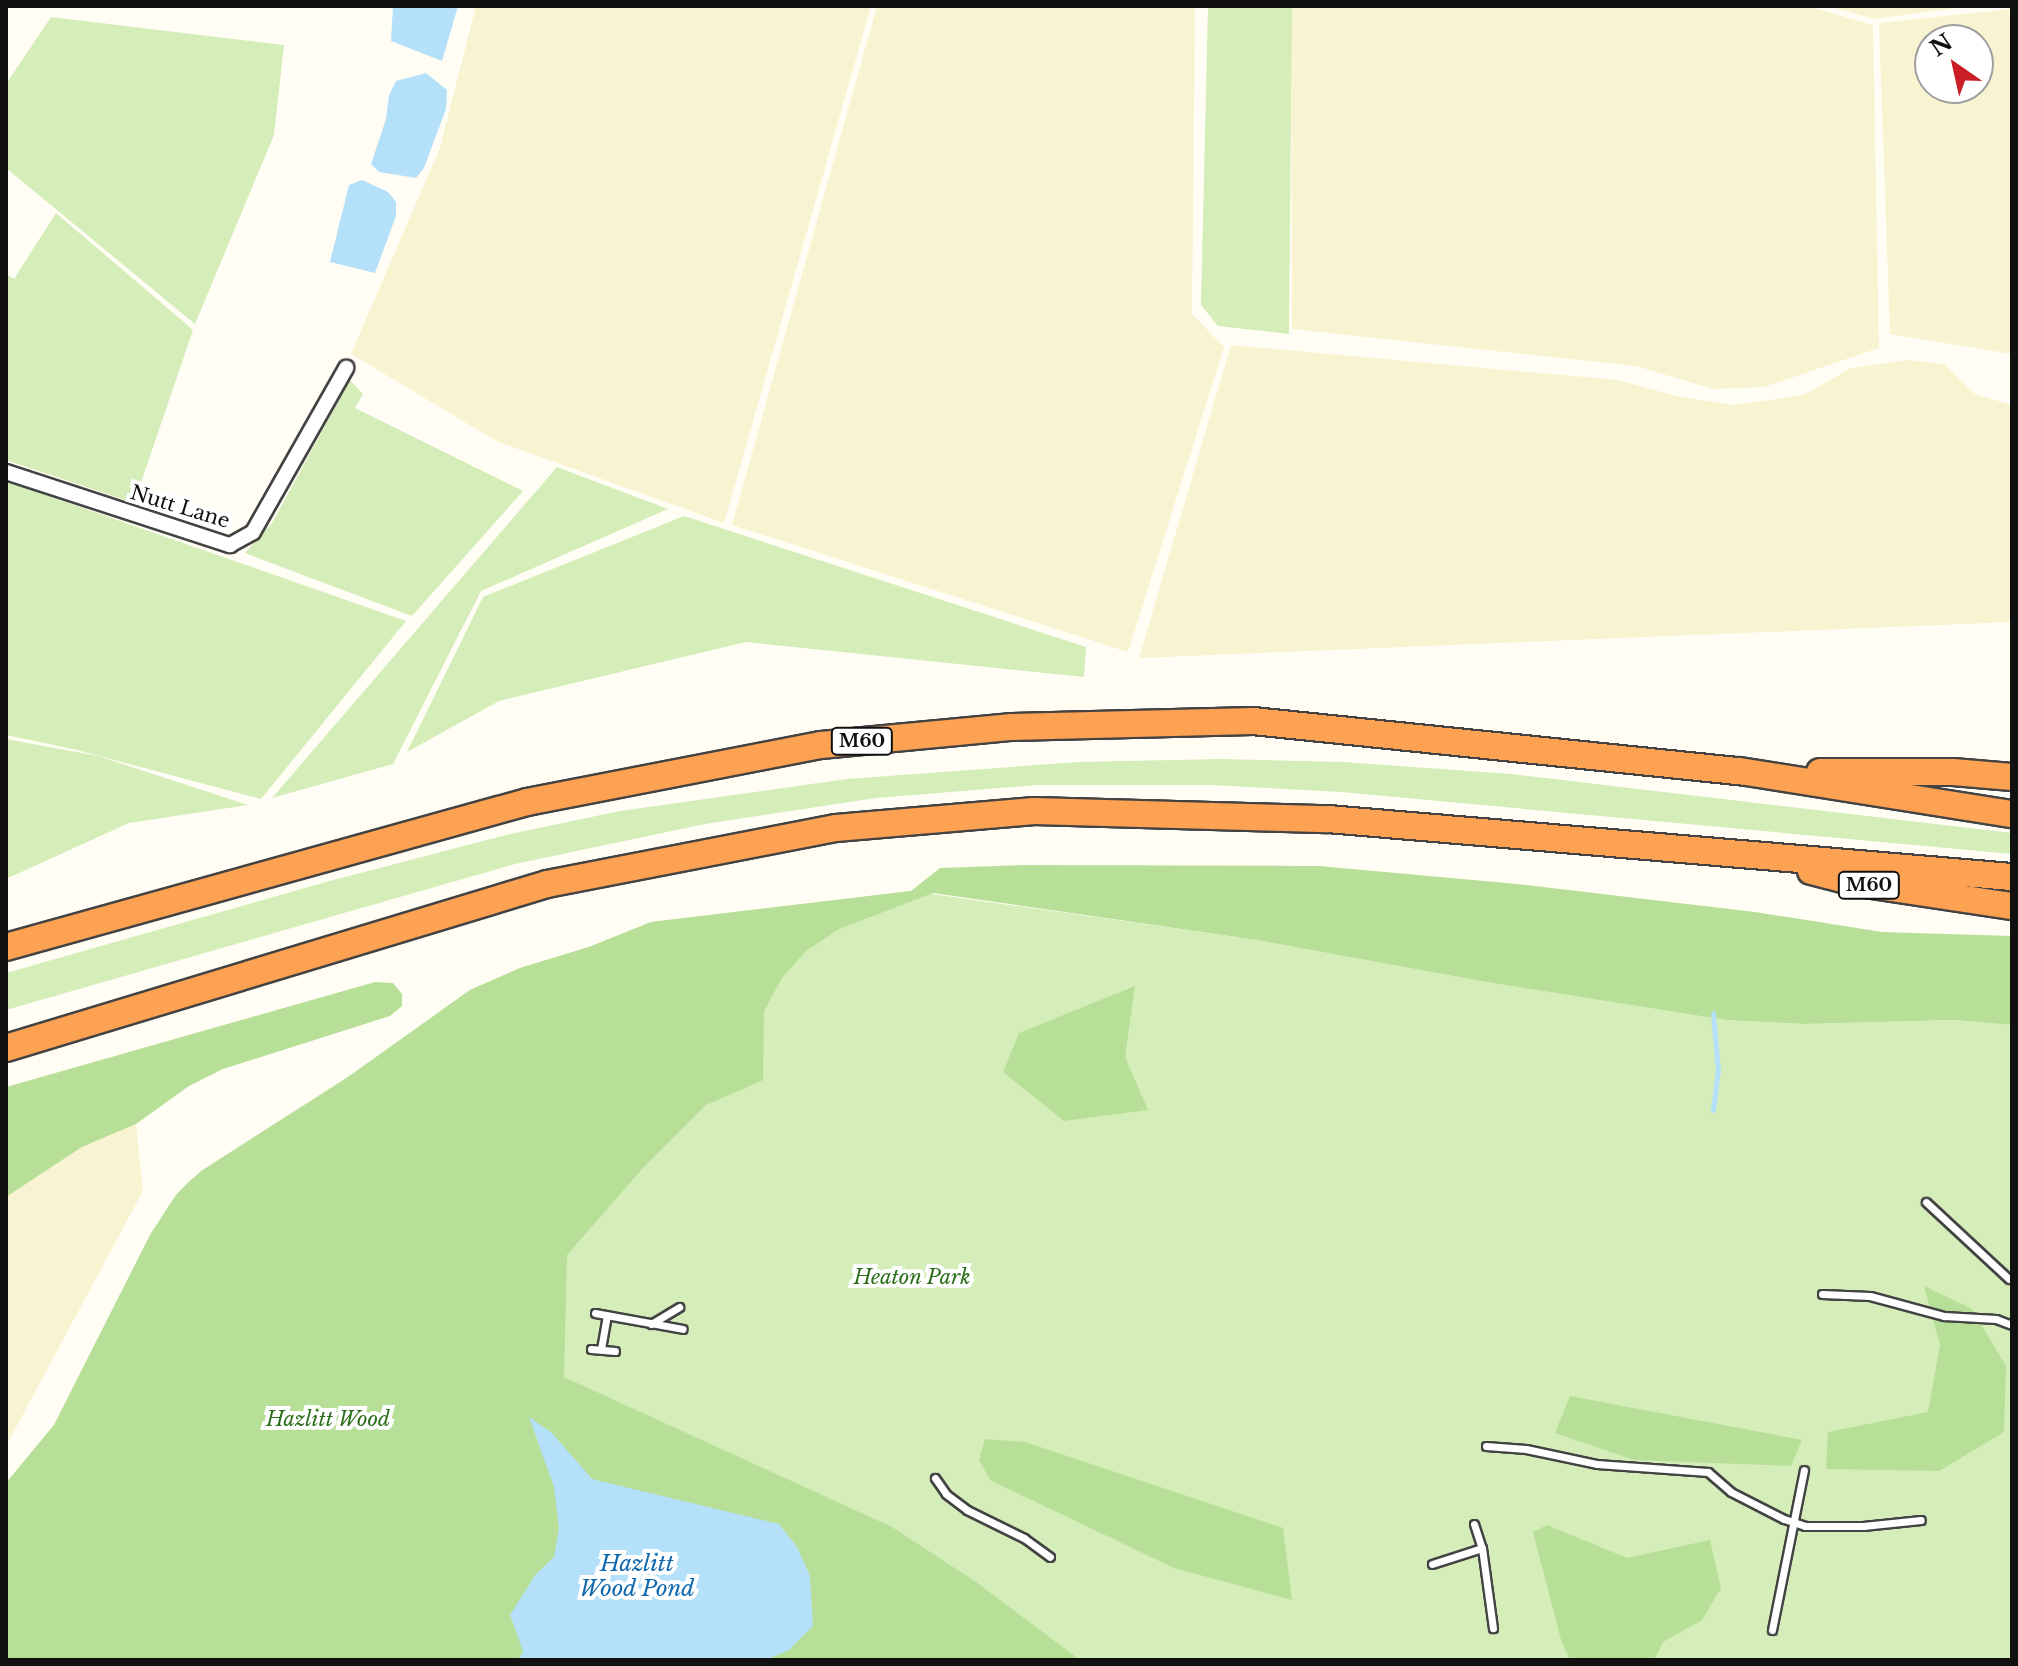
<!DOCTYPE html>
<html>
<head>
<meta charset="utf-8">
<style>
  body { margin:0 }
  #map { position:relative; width:2018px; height:1666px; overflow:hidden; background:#fffdf4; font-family:"Libre Baskerville",serif }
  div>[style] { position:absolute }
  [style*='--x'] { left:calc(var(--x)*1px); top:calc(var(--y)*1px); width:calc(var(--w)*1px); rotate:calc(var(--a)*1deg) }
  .farmland>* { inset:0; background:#f8f4d1 }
  .green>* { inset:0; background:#d4edb9 }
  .forest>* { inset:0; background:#b8df97 }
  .water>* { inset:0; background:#b4e0fa }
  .stream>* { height:5px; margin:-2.5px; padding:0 2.5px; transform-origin:2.5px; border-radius:2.5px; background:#b4e0fa }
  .roads { filter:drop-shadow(2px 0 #434343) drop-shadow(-2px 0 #434343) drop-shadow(0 2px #434343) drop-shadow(0 -2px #434343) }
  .lane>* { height:7px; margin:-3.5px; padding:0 3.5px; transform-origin:3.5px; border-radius:3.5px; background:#fff }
  .street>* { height:14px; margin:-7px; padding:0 7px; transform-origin:7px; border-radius:7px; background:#fff }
  .highway>* { height:26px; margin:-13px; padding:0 13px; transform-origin:13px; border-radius:13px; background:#fda153 }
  span { translate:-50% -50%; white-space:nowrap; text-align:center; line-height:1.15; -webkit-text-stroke:8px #fff; paint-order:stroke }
  .shield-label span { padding:2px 6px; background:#fff; border:2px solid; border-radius:6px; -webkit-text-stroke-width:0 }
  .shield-label { font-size:18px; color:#101010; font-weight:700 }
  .street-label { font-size:20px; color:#101010 }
  .park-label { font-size:20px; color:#2c6e1b; font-style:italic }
  .water-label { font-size:22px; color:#0f68ad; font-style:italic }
  .frame { position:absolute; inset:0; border:8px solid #101010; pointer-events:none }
  .north { position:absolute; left:1914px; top:24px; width:80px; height:80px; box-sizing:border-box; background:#fff; border:2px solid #9f9f9f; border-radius:50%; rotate:326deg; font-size:22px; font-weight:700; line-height:32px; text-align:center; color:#101010 }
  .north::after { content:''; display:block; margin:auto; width:28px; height:36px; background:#cb1d26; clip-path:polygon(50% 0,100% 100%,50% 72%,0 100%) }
</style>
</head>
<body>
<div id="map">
  <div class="farmland">
    <i style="clip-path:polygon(476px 6px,871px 6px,724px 523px,496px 441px,351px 354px,440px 148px)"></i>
    <i style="clip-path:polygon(877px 6px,1195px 6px,1192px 314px,1224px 347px,1128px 652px,732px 525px)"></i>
    <i style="clip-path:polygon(1291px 6px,1807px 6px,1873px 25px,1879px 348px,1764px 387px,1713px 389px,1636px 366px,1292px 329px)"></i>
    <i style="clip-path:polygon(1828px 6px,1970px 6px,1874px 19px)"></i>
    <i style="clip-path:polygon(evenodd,2012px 9px,2012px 354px,1890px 334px,1879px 23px,2012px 9px,1978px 40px,1978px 88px,1930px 88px,1930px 40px,1978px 40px)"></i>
    <i style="clip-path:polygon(1231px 345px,1618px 380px,1676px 396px,1734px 405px,1804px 395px,1851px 368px,1908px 360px,1944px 364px,1975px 394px,2011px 405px,2012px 622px,1139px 658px)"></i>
    <i style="clip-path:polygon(136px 1124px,143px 1191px,6px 1446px,6px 1197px,82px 1147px)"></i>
  </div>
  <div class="green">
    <i style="clip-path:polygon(1208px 6px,1292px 6px,1289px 334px,1218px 326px,1201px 305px)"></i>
    <i style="clip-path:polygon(51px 17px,284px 45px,274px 135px,195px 324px,6px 168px,6px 84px)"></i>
    <i style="clip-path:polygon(56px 213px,193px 330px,134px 503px,6px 460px,6px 274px,14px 279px)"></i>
    <i style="clip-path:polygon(350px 380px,363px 394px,355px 408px,523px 491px,412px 616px,245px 553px,272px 523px)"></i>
    <i style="clip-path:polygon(557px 467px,668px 509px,481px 591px,393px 764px,272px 798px)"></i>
    <i style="clip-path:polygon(6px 481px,180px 542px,406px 621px,261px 799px,77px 750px,6px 735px)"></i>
    <i style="clip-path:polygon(684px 516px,1086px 647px,1084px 677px,746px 642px,499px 701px,407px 752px,483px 597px)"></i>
    <i style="clip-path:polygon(6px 739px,98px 756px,248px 805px,129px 823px,6px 879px)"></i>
    <i style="clip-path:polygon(1221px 759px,1343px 762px,1511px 774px,2012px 833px,2012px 854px,1341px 792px,1211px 785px,1038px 785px,876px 798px,705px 824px,515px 864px,6px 1010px,6px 973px,326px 882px,506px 835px,620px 811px,847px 779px,1078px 762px)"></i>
    <i style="clip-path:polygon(911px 891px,1257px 940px,1486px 982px,1725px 1020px,1805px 1024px,1954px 1020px,2012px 1025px,2012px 1660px,6px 1660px,6px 1483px,54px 1425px,150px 1235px,176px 1195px,190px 1180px,348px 1077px,470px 990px,520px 968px,589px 947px,651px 922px)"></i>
  </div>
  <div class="forest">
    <i style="clip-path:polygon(1023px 865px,1319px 866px,1517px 884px,1755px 912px,1882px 932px,2012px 936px,2012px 1025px,1954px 1020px,1805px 1024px,1725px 1020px,1486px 982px,1257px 940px,933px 893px,839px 929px,806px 951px,782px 978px,764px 1011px,763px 1080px,706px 1105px,642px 1169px,567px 1255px,564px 1377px,892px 1527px,976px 1582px,1080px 1660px,6px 1660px,6px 1483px,54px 1425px,150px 1235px,176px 1195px,201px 1171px,348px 1077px,470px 990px,520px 968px,589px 947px,651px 922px,911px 891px,940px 868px)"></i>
    <i style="clip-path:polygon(375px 982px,393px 983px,402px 994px,402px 1006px,390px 1016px,223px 1069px,189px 1086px,136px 1124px,82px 1147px,6px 1197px,6px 1087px)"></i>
    <i style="clip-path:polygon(1135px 986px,1125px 1057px,1148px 1110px,1064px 1121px,1003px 1072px,1019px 1033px)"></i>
    <i style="clip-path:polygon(1924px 1286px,1972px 1309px,2006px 1366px,2004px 1432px,1939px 1471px,1826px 1469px,1828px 1432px,1928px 1412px,1940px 1345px)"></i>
    <i style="clip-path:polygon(1570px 1396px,1802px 1440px,1791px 1466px,1634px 1460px,1555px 1433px)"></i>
    <i style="clip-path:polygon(985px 1439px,1025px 1442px,1283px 1528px,1292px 1600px,1174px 1568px,990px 1480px,979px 1460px)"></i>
    <i style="clip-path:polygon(1547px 1525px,1627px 1558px,1710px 1540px,1721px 1588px,1702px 1620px,1663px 1642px,1654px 1660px,1570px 1660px,1561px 1640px,1533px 1532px)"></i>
  </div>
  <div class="water">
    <i style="clip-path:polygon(393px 6px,458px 6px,442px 61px,391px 41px)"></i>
    <i style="clip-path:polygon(426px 73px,447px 90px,446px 109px,424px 168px,416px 178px,379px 172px,371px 164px,386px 119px,389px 95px,396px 81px)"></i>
    <i style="clip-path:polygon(362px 180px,388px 192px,396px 202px,396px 216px,375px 273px,330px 262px,349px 185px)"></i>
    <i style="clip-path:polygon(529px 1417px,552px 1433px,592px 1479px,779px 1524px,797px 1547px,810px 1576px,813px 1626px,789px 1650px,766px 1660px,518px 1660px,523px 1651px,510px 1615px,536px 1574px,554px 1557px,559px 1528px,554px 1487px)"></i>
  </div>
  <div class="stream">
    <i style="--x:1713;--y:1110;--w:39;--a:-83"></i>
    <i style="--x:1718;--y:1071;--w:58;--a:-94.9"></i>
  </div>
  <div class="roads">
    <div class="lane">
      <i style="--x:1926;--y:1202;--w:113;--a:42.9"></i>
      <i style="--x:1822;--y:1294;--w:48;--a:2.4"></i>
      <i style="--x:1870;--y:1296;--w:77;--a:15.1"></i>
      <i style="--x:1944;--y:1316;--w:52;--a:3.3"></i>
      <i style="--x:1996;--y:1319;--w:17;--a:21"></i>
      <i style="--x:595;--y:1313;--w:89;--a:10.3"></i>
      <i style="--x:651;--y:1324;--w:33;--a:-31"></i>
      <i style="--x:591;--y:1349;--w:24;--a:5"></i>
      <i style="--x:601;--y:1349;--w:34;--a:-80"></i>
      <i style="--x:1486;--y:1446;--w:40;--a:4.3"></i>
      <i style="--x:1526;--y:1449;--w:73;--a:11.9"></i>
      <i style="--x:1597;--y:1464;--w:111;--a:4.1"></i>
      <i style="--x:1708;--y:1472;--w:30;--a:41"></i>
      <i style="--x:1731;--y:1492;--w:59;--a:27"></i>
      <i style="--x:1784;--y:1519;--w:22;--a:18"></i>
      <i style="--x:1805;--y:1526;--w:58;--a:0"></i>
      <i style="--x:1863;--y:1526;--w:58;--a:-5.9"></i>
      <i style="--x:935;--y:1478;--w:19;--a:55"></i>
      <i style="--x:946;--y:1494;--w:26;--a:37"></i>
      <i style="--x:967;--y:1510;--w:64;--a:26.2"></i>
      <i style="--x:1024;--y:1538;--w:32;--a:36"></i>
      <i style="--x:1474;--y:1524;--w:25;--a:72"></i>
      <i style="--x:1482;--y:1548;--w:81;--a:82.2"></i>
      <i style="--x:1432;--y:1564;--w:52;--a:-17.7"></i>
      <i style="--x:1772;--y:1630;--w:163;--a:-78.7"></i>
    </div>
    <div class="street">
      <i style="--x:6;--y:472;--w:236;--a:18.1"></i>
      <i style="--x:230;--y:545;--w:26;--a:-29"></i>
      <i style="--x:253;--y:532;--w:189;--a:-60.4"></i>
    </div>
    <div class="highway">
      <i style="--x:1820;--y:772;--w:133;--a:0"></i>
      <i style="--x:1953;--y:772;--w:59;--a:4.8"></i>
      <i style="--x:1811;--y:871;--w:49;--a:14.3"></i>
      <i style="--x:1858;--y:883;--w:156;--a:8.5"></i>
      <i style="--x:6;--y:947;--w:541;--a:-15.55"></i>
      <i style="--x:527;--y:802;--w:299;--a:-11"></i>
      <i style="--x:821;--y:745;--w:192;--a:-5.4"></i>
      <i style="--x:1012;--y:727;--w:241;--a:-1.4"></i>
      <i style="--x:1253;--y:721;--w:490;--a:5.9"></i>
      <i style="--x:1740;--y:771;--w:275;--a:9"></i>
      <i style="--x:6;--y:1048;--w:565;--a:-16.86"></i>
      <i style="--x:547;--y:884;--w:294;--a:-11"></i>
      <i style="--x:836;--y:828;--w:199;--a:-4.9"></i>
      <i style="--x:1034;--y:811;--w:294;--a:1.6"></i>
      <i style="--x:1328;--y:819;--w:686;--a:4.85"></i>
    </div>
  </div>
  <div class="shield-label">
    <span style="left:862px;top:741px">M60</span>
    <span style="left:1869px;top:885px">M60</span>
  </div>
  <div class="street-label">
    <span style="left:180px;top:507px;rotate:17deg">Nutt Lane</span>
  </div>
  <div class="park-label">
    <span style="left:912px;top:1277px">Heaton Park</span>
    <span style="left:328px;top:1419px">Hazlitt Wood</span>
  </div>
  <div class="water-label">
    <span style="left:637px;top:1576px">Hazlitt<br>Wood Pond</span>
  </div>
  <div class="frame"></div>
  <div class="north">N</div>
</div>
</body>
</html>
